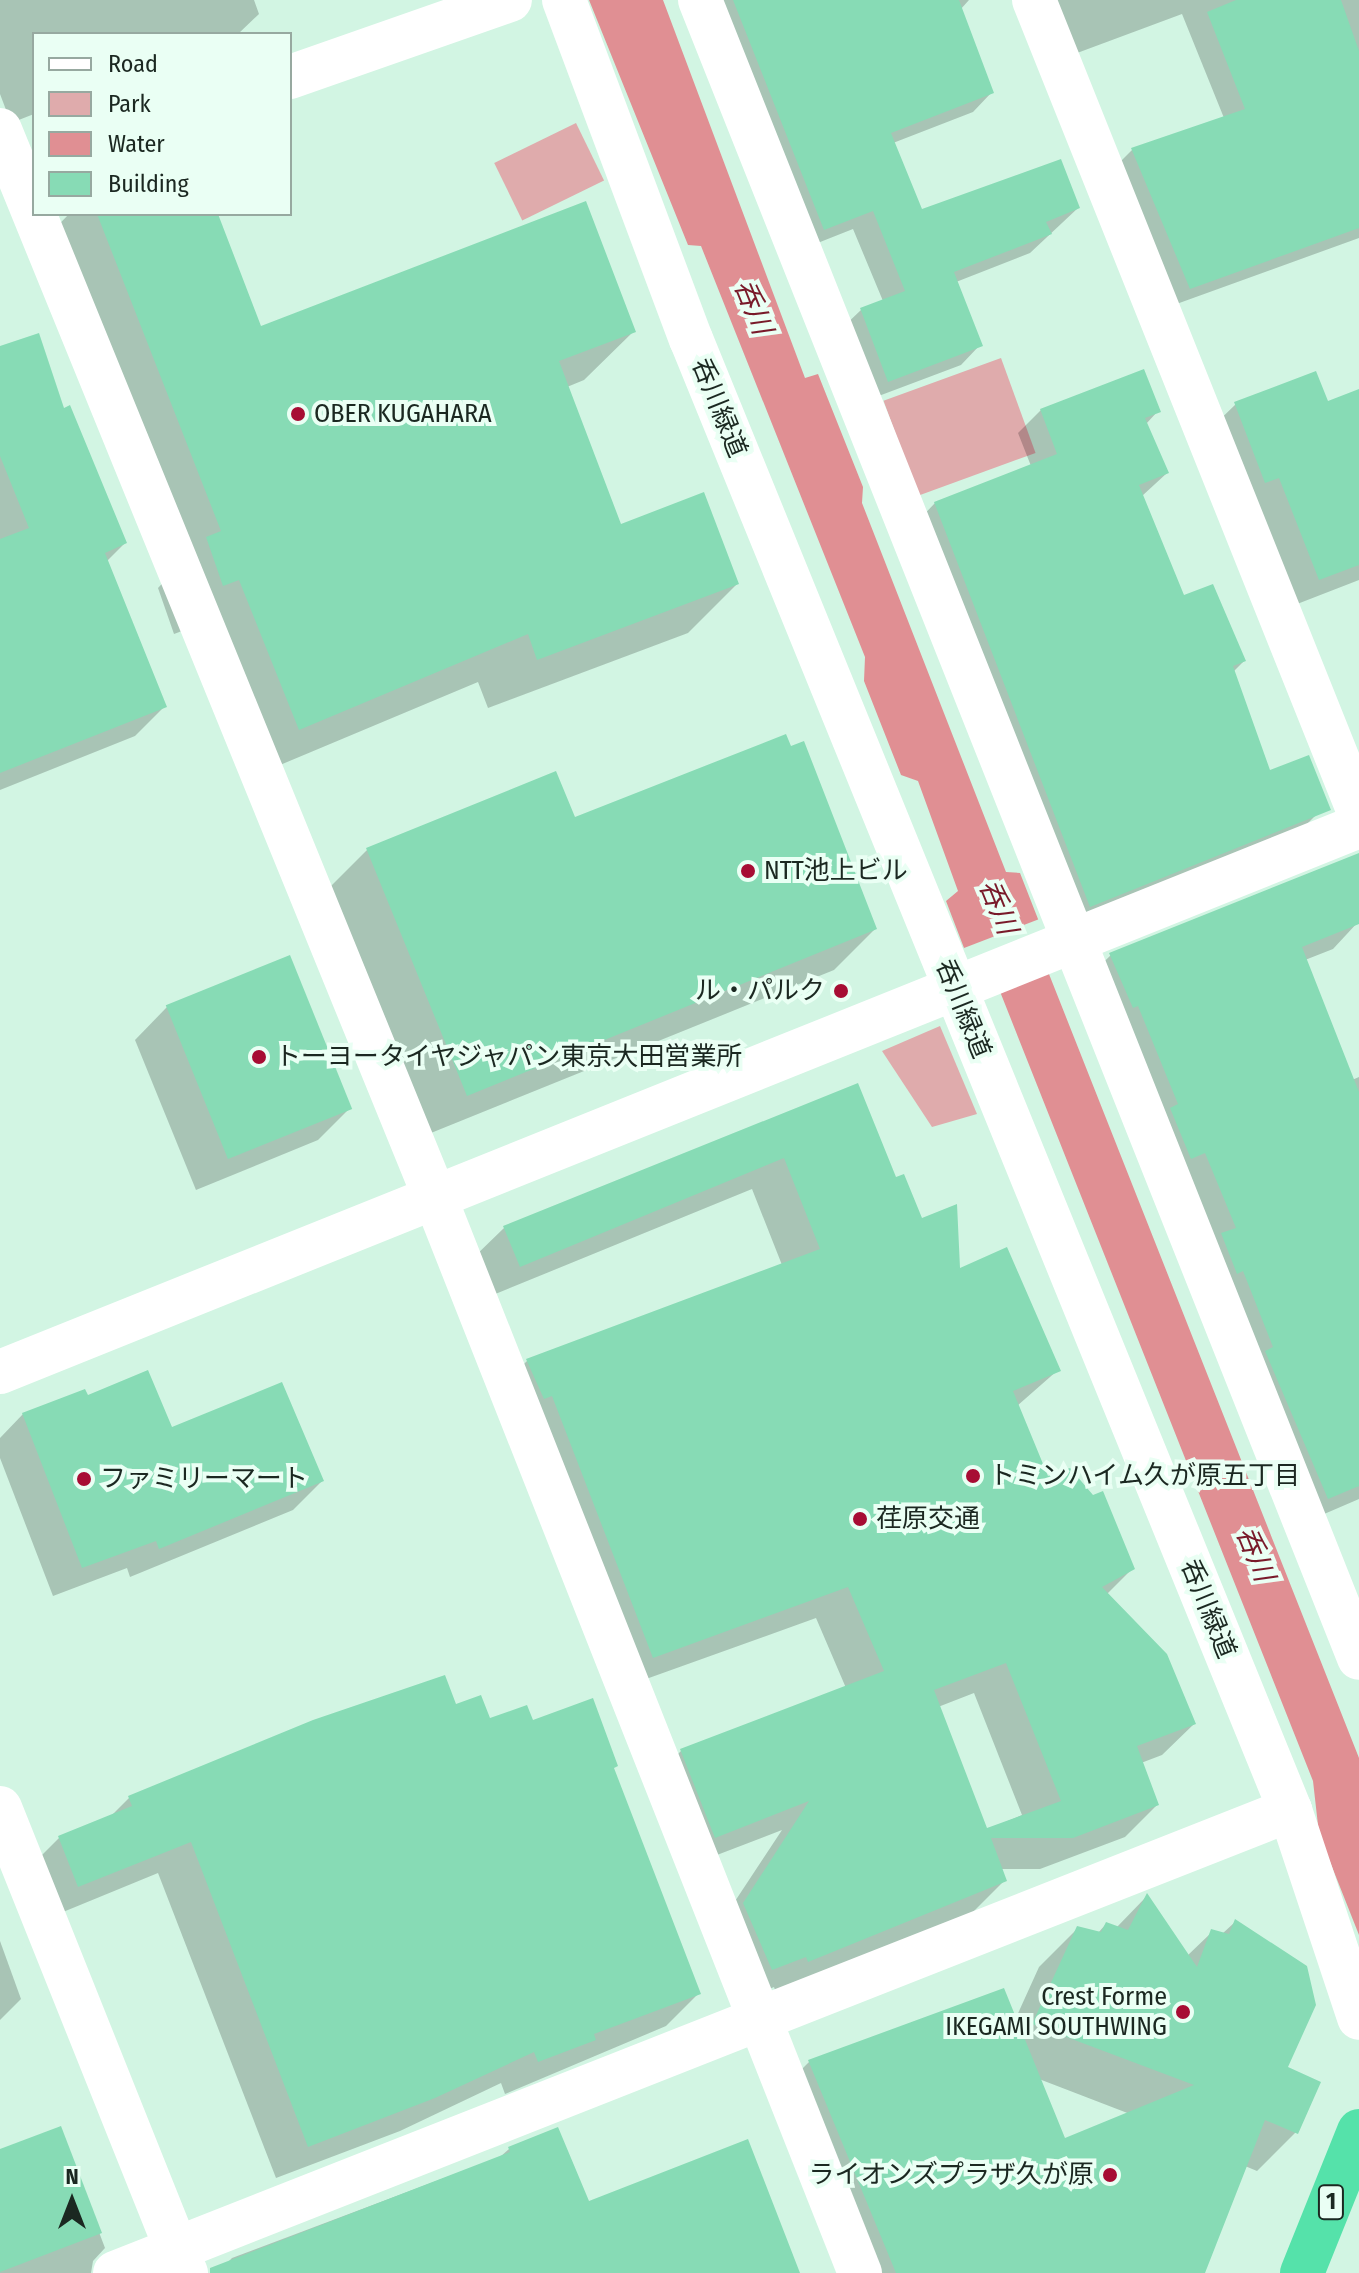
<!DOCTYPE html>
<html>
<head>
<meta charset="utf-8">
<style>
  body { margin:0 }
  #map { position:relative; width:1359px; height:2273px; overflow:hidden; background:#d2f5e3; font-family:"Fira Sans Condensed","Noto Sans JP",sans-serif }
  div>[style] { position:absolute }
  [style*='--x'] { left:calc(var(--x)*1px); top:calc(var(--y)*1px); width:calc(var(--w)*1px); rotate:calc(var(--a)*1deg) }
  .green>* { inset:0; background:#dfabac; transform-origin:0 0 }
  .water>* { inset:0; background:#e08f93 }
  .pier>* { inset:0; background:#d2f5e3; transform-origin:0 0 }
  .shadow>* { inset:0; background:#0003 }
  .building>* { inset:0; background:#87dbb5; transform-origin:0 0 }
  .minor>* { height:44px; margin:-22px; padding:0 22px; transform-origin:22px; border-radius:22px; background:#fff }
  .highway>* { height:44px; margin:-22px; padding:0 22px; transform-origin:22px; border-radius:22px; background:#55e2aa }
  .dots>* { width:22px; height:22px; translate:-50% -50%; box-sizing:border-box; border:4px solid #eafff4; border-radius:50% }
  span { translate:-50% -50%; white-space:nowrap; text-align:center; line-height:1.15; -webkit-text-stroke:8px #eafff4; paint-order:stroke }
  .shield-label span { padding:2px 6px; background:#eafff4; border:2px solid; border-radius:6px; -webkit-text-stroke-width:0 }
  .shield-label { font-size:24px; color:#1b2821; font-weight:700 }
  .street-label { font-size:26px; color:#1b2821 }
  .poi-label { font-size:26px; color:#1b2821 }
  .left { translate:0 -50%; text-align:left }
  .right { translate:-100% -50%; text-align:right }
  .water-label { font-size:28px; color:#791a2a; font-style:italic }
  .legend { position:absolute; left:32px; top:32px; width:260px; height:184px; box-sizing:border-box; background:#eafff4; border:2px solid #97a9a0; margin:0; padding:10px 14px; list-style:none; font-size:24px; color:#1b2821 }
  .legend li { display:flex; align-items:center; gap:16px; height:40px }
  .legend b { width:40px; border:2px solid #97a9a0 }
  .north { position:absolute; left:32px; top:2161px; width:80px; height:80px; -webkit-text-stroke:6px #eafff4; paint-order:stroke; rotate:0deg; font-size:22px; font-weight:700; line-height:32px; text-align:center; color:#1b2821 }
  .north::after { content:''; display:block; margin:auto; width:28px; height:36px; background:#1b2821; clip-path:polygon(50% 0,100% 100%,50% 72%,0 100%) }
</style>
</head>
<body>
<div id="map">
  <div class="green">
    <i style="left:576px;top:123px;width:64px;height:91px;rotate:64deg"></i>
    <i style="left:1001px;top:358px;width:101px;height:125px;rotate:70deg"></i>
    <i style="clip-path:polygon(940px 1026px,977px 1114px,932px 1127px,882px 1051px)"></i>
  </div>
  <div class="water">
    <i style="clip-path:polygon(589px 0,663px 0,805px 378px,818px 374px,863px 487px,862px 503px,1006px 872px,1020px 873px,1056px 965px,1047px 969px,1359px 1758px,1359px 1935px,1319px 1834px,1313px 1781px,999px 989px,982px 995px,946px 901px,958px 891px,918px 781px,901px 775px,864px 681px,865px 657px,701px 246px,688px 245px)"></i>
  </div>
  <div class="pier">
    <i style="left:1042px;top:918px;width:50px;height:87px;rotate:69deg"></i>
  </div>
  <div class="shadow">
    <i style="clip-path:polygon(0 0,254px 0,259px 14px,238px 34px,34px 34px,34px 114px,11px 123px,0 94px)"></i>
    <i style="clip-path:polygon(714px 0,969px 0,960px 10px,992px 92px,973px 112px,893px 143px,920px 212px,1078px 208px,1030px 253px,956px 282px,980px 345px,961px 365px,868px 400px,841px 329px,861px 310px,883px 301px,853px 229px,805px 248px)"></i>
    <i style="clip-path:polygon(1044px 0,1359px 0,1359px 238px,1171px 306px,1114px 168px,1132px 150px,1224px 118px,1182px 14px,1061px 59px)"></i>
    <i style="clip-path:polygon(69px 214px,216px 214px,260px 328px,634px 331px,584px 380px,567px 387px,620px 527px,737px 584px,688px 633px,488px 708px,478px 682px,249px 778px,190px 628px,174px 634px,158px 588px,170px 575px,41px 243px)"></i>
    <i style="clip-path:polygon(0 348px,63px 410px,125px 543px,107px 561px,165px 706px,135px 736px,0 790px)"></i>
    <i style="clip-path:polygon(1359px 391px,1359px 580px,1292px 606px,1208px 431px,1236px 404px,1327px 404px)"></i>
    <i style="clip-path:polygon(1041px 410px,1158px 411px,1146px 424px,1167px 473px,1142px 496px,1183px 597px,1244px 661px,1233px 672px,1269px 772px,1316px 815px,1294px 837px,1068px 928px,913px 526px,935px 503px,1031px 466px,1018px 433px)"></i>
    <i style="clip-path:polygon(573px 819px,875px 929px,834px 970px,426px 1135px,326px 891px,367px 850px)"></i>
    <i style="clip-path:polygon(1359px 921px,1333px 949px,1305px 960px,1352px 1080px,1359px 1077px,1359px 1499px,1301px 1524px,1084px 981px,1111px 955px)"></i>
    <i style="clip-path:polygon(167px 1007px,350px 1108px,318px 1140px,196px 1190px,135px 1040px)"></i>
    <i style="clip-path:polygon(evenodd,857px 1085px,895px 1180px,921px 1221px,958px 1272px,1058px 1370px,1017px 1406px,1047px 1479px,1132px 1569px,1107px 1594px,1194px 1724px,1162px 1755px,1141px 1763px,1157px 1805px,1125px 1837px,1040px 1869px,1001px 1869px,1005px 1880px,973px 1912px,776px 1993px,774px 1987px,740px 2001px,712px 1936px,782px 1830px,683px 1868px,649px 1783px,681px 1751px,846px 1688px,816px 1618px,621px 1688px,495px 1392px,527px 1361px,782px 1265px,752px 1189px,488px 1297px,472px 1259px,504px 1228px,857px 1085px,974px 1693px,1022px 1815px,986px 1830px,938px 1707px,974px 1693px)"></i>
    <i style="clip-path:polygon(86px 1398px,171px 1429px,322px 1481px,293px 1510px,130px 1577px,127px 1568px,53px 1596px,0 1458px,0 1438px,23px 1414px)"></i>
    <i style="clip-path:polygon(455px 1707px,489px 1721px,532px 1722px,612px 1769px,699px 1993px,666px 2026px,505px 2094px,501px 2083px,400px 2131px,276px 2178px,158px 1873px,46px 1919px,26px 1871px,59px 1838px,109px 1818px,129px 1798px)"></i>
    <i style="clip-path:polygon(evenodd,1147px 1896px,1187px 1956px,1212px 1932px,1222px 1934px,1235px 1922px,1285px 2068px,1296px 2132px,1257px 2171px,1245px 2166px,1203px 2273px,843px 2273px,771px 2100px,809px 2062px,1015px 2020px,1039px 1967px,1078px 1928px,1098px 1933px,1106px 1924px,1116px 1928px,1147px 1896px,1039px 2079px,1130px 2114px,1064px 2141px,1039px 2079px)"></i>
    <i style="clip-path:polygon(0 1941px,21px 1999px,0 2020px)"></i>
    <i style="clip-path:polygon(60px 2129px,105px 2248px,93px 2261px,91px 2273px,0 2273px,0 2152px)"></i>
    <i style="clip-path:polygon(509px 2149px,588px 2204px,798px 2273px,217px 2273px,232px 2258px,500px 2157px)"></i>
  </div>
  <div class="building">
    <i style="clip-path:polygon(733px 0,959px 0,994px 93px,891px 133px,922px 209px,1061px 159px,1080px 208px,1046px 222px,1052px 234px,954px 272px,983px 346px,888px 382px,860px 308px,905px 291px,873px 211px,824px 230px)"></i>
    <i style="clip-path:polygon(1236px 0,1341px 0,1359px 51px,1359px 228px,1190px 289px,1131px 148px,1245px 109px,1207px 12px)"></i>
    <i style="clip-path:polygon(586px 201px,636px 332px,559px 361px,621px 524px,704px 492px,739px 584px,537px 660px,528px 634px,299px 730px,239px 580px,223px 586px,206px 537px,221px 531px,97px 214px,218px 214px,261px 326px)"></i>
    <i style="clip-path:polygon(39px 333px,64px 408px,70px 405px,127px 543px,105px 553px,167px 707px,0 773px,0 539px,29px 528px,0 456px,0 346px)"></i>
    <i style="clip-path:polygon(1144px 369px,1161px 412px,1145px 418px,1169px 473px,1139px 485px,1184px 595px,1213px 584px,1246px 661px,1233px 666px,1270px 770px,1309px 755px,1331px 810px,1090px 907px,934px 502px,1057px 454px,1040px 409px)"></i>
    <i style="clip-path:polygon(1316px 371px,1328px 401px,1359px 389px,1359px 565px,1319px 580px,1279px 478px,1265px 483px,1234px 402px)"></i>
    <i style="clip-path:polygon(786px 734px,791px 746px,804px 741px,877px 929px,467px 1096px,366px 848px,556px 771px,575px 817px)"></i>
    <i style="clip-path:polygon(1359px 853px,1359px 924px,1302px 947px,1359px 1092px,1359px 1486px,1328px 1499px,1265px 1351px,1273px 1347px,1243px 1271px,1237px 1274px,1221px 1233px,1236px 1228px,1205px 1153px,1191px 1159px,1170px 1108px,1178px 1104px,1138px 1006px,1133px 1008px,1109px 953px)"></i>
    <i style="left:290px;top:955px;width:166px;height:134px;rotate:68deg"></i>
    <i style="clip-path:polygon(evenodd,858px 1083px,896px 1177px,904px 1174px,922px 1218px,957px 1204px,960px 1268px,1007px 1247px,1061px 1371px,1013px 1391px,1048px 1476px,1070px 1468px,1093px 1495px,1103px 1491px,1135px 1569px,1102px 1587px,1167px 1654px,1196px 1724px,1137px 1746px,1159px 1805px,1073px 1838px,991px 1838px,1007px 1881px,808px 1962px,806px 1957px,772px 1970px,743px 1903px,809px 1801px,715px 1838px,680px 1749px,884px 1671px,848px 1587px,653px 1658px,552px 1396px,544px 1399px,526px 1359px,820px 1249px,784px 1158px,520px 1267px,503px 1226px,858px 1083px,1006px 1663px,1061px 1801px,987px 1828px,934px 1690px,1006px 1663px)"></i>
    <i style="clip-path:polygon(148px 1370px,172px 1427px,282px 1382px,324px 1481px,159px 1549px,156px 1541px,82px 1568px,22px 1413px,85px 1389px,88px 1395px)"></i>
    <i style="clip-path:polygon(445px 1675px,456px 1704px,481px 1695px,490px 1718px,527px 1705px,533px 1720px,593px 1698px,618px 1766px,614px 1768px,701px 1994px,594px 2034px,596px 2040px,538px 2062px,534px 2052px,435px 2098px,308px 2147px,191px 1842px,78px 1887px,58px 1836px,132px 1806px,128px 1796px,313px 1720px)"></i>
    <i style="clip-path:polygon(1147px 1893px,1197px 1967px,1211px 1929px,1229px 1934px,1235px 1919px,1307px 1966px,1316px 2005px,1288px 2067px,1321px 2082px,1298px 2134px,1265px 2120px,1205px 2273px,896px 2273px,808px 2060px,1004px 1988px,1065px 2138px,1194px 2085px,1032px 2024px,1077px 1926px,1101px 1932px,1106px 1922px,1128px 1930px)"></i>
    <i style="clip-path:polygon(61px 2126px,102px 2233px,0 2272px,0 2149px)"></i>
    <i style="clip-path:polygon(558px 2127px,589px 2201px,748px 2139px,800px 2273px,210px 2273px,210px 2268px,510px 2152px,508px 2147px)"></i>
  </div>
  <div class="minor">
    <i style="--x:564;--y:0;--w:362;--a:69.5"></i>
    <i style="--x:691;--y:339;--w:1588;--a:67.84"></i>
    <i style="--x:1290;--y:1810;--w:219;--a:71.6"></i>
    <i style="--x:700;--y:0;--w:1784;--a:68.32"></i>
    <i style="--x:1034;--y:0;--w:875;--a:68.19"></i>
    <i style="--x:290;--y:77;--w:233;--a:-19.3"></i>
    <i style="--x:0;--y:130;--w:1155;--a:67.83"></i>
    <i style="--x:436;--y:1200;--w:1154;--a:68.44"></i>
    <i style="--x:0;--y:1372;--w:1465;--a:-21.89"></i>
    <i style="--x:0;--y:1808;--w:501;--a:68.2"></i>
    <i style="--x:115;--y:2273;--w:1263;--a:-21.51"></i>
  </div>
  <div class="highway">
    <i style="--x:1302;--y:2273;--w:153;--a:-68.1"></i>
  </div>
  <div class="dots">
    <i style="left:298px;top:414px;background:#a70d34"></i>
    <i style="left:748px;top:871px;background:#a70d34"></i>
    <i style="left:841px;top:991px;background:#a70d34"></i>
    <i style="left:259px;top:1057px;background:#a70d34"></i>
    <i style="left:973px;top:1476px;background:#a70d34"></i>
    <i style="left:84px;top:1479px;background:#a70d34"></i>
    <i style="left:860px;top:1519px;background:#a70d34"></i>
    <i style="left:1183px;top:2012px;background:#a70d34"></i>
    <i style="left:1110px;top:2175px;background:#a70d34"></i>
  </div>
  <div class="shield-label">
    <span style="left:1331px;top:2202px">1</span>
  </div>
  <div class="street-label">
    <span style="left:719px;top:408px;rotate:68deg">呑川緑道</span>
    <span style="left:963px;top:1009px;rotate:68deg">呑川緑道</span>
    <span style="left:1208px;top:1609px;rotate:68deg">呑川緑道</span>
  </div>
  <div class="poi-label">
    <span class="left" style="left:314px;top:414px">OBER KUGAHARA</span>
    <span class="left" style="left:764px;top:871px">NTT池上ビル</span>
    <span class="right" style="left:825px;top:991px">ル・パルク</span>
    <span class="left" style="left:275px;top:1057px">トーヨータイヤジャパン東京大田営業所</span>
    <span class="left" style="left:989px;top:1476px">トミンハイム久が原五丁目</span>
    <span class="left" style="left:100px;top:1479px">ファミリーマート</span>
    <span class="left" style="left:876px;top:1519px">荏原交通</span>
    <span class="right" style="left:1167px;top:2012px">Crest Forme<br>IKEGAMI SOUTHWING</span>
    <span class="right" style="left:1094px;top:2175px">ライオンズプラザ久が原</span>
  </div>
  <div class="water-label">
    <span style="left:753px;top:307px;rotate:68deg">呑川</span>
    <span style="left:998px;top:907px;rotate:68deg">呑川</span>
    <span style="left:1255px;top:1554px;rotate:68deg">呑川</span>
  </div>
  <ul class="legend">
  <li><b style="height:10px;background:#fff"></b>Road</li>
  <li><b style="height:22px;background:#dfabac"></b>Park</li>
  <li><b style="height:22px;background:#e08f93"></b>Water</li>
  <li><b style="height:22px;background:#87dbb5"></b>Building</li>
  </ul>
  <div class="north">N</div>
</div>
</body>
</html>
